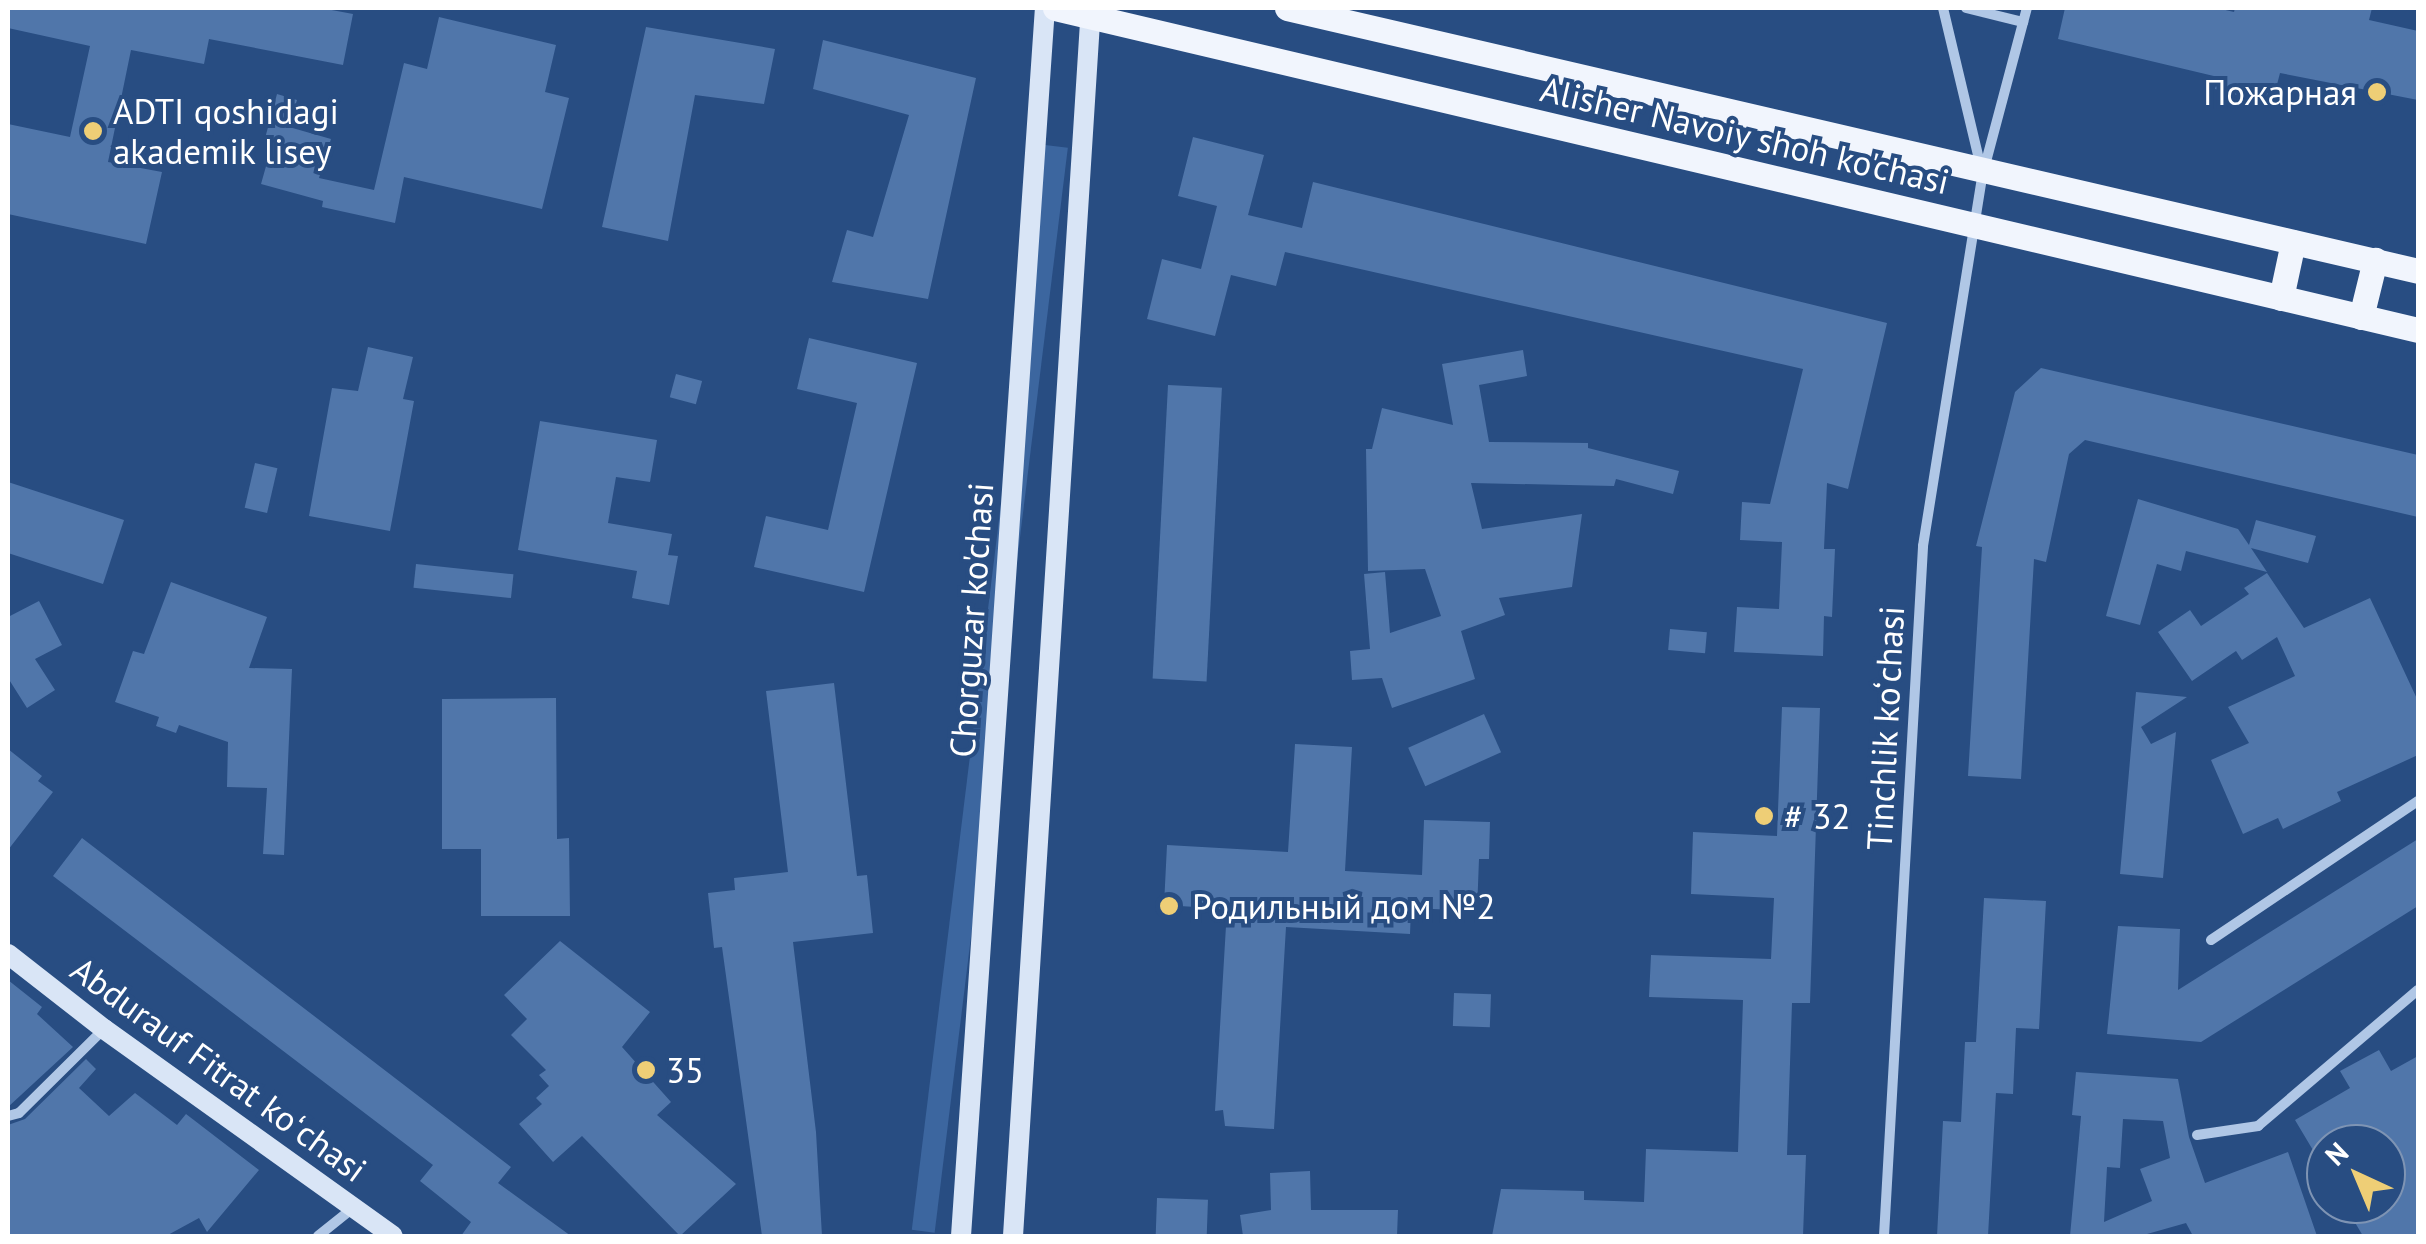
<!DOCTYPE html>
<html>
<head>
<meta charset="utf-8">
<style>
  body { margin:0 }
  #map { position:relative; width:2426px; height:1244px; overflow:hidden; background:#284d82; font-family:"PT Sans",sans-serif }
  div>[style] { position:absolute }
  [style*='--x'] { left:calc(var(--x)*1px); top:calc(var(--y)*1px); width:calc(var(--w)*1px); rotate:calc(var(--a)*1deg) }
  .green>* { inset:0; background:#3c669f; transform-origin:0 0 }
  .building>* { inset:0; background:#5076aa; transform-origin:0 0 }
  .street>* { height:10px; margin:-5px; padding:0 5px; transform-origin:5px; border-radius:5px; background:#b0c7e6 }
  .secondary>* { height:20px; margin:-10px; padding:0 10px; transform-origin:10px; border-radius:10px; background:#d9e5f6 }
  .primary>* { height:25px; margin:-12.5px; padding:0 12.5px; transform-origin:12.5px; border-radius:12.5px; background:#f1f5fd }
  .dots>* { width:28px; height:28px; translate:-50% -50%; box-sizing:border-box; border:5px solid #284d82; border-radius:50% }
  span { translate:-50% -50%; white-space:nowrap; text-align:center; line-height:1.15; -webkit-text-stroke:8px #284d82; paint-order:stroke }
  .poi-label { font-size:35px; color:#fff }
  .right { translate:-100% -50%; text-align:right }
  .left { translate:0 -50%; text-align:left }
  .street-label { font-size:35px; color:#fff }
  .frame { position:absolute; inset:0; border:10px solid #fff; pointer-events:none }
  .north { position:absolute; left:2306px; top:1124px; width:100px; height:100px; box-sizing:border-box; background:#284d82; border:2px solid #7e94b4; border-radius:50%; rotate:316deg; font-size:28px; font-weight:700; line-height:40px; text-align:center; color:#fff }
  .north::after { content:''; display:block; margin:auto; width:35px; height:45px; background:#eece76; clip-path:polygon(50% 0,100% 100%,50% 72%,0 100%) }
</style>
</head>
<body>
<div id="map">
  <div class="green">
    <i style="left:1045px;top:145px;width:23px;height:1093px;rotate:7deg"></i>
  </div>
  <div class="building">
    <i style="clip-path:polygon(8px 8px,321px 8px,353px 14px,343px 65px,209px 39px,204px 64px,131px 50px,108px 162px,162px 172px,146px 244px,8px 214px,8px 124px,70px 137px,90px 46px,8px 28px)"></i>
    <i style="clip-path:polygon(2065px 8px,2217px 8px,2234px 12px,2235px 8px,2372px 8px,2369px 20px,2418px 31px,2418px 100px,2280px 73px,2272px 104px,2215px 89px,2218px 77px,2058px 39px)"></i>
    <i style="clip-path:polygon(439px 17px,556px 45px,545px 92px,569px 98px,542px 209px,404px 177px,395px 223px,322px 207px,323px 201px,261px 184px,272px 145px,264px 142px,277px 94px,297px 100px,289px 127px,331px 139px,319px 178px,374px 190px,404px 63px,427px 69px)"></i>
    <i style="clip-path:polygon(646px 27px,775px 49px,764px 104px,695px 95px,668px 241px,602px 227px)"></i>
    <i style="clip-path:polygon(823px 40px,976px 78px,928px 299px,832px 282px,847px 230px,873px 237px,909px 115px,813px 89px)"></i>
    <i style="clip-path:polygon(1193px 137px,1264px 155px,1248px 215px,1302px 228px,1313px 182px,1887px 323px,1848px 489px,1827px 483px,1824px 549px,1835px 549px,1832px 617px,1824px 616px,1823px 656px,1734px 652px,1737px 607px,1779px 609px,1782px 542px,1740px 540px,1742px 502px,1770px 504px,1803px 369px,1285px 252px,1276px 286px,1231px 275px,1215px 336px,1147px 319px,1162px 259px,1201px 269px,1217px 206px,1178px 196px)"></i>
    <i style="clip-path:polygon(809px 338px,917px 363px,864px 592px,754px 567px,766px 516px,828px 530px,857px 403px,797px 389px)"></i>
    <i style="clip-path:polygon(368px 347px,413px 357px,403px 399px,414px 401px,390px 531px,309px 516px,332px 388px,358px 391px)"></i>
    <i style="clip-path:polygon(1523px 350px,1527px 376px,1479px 385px,1489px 442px,1588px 443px,1588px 448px,1679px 471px,1673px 494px,1616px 479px,1614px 486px,1471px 483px,1482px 529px,1582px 514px,1572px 587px,1499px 598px,1505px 615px,1461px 631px,1475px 679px,1392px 708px,1382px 678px,1352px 680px,1350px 651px,1370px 649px,1364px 574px,1385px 572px,1390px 633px,1441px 616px,1425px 569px,1368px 571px,1366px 449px,1372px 449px,1382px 408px,1453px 425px,1442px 364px)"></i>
    <i style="clip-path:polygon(2041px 368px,2418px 455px,2418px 517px,2085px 440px,2069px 454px,2046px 562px,2034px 559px,2021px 779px,1968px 776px,1982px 547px,1976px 546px,2015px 392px)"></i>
    <i style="left:676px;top:374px;width:27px;height:24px;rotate:15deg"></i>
    <i style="left:1168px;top:385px;width:54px;height:294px;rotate:3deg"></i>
    <i style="clip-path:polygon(540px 421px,657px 440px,650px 482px,616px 477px,608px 523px,672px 534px,668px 555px,678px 556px,669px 605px,632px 598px,637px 571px,518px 550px)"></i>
    <i style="left:255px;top:463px;width:23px;height:46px;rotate:13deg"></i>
    <i style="clip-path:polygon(8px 482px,124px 520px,103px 584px,8px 553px)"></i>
    <i style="clip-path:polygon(2138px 499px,2238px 529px,2249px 545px,2256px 520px,2316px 536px,2308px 563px,2251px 548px,2267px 572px,2186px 551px,2181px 571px,2157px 564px,2140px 625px,2106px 616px)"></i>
    <i style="left:416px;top:564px;width:98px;height:24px;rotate:6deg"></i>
    <i style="clip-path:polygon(2267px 573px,2304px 628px,2370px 598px,2418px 701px,2418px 755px,2337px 792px,2341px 801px,2283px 829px,2278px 818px,2243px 834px,2211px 760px,2249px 743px,2228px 707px,2295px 676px,2277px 637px,2242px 660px,2236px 651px,2192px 681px,2158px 632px,2190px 610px,2201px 626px,2249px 594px,2244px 588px)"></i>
    <i style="clip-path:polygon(171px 582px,267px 617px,249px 668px,292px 669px,284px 855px,263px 854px,267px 788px,227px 787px,228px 742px,179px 725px,176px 733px,156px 726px,159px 717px,115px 702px,133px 651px,144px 654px)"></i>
    <i style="clip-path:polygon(39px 601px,62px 645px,35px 659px,55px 690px,27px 708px,8px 678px,8px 617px)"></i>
    <i style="left:1670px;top:629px;width:37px;height:21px;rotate:5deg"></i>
    <i style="clip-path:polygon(834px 683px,857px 876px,867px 875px,873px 933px,793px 942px,816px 1132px,822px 1236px,762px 1236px,722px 947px,714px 948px,708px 893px,735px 890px,734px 878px,788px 872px,766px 691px)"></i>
    <i style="clip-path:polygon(2136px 692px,2187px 697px,2141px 727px,2151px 744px,2176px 732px,2163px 878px,2120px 874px)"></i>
    <i style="clip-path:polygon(556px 698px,557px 839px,569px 838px,570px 916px,481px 916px,481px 849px,442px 849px,442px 699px)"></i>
    <i style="clip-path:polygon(1782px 707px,1820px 708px,1810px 1003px,1792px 1003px,1787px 1155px,1806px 1155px,1803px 1236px,1492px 1236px,1501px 1189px,1584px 1191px,1584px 1200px,1644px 1202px,1646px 1149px,1738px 1152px,1743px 1000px,1649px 997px,1651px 955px,1771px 959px,1774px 898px,1691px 894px,1693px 832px,1777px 836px)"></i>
    <i style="left:1484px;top:714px;width:42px;height:83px;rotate:66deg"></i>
    <i style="clip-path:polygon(1295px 744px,1352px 747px,1345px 871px,1422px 875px,1424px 820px,1490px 822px,1489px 859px,1479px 859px,1477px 911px,1411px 908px,1410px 934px,1286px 927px,1274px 1129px,1225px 1126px,1223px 1110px,1215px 1111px,1227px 909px,1164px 905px,1167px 845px,1288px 852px)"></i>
    <i style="clip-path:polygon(8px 749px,42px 776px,38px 781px,53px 792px,8px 850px)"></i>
    <i style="clip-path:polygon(82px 838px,511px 1167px,498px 1183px,571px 1236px,461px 1236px,471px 1222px,420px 1181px,433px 1165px,53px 876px)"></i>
    <i style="clip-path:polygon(2418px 839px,2418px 906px,2201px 1042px,2107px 1034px,2118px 926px,2180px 929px,2178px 990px)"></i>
    <i style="clip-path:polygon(1984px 898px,2046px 901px,2039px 1029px,2016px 1028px,2013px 1094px,1996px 1093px,1988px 1236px,1937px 1236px,1943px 1121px,1961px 1122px,1965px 1042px,1976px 1042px)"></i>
    <i style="clip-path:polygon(560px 941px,650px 1012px,622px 1047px,671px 1102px,657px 1115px,736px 1184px,680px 1236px,582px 1136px,553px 1162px,519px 1124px,542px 1104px,536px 1098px,549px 1086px,539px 1075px,546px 1070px,511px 1035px,527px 1019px,504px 995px)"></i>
    <i style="clip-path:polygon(8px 980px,42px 1007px,37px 1014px,73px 1047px,8px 1107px)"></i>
    <i style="left:1454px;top:993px;width:37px;height:33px;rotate:2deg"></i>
    <i style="clip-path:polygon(2379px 1050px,2391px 1071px,2418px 1056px,2418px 1236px,2363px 1236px,2344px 1204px,2386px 1204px,2386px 1144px,2326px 1144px,2326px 1172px,2295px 1120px,2350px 1088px,2340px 1071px)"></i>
    <i style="clip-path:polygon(86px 1059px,96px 1069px,79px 1088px,109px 1116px,135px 1093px,177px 1125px,186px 1114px,259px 1170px,207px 1232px,199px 1218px,166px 1236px,8px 1236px,8px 1125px,25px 1119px)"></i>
    <i style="clip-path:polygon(evenodd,2076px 1072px,2178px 1079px,2189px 1137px,2205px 1183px,2288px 1152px,2317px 1236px,2193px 1236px,2186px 1223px,2140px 1236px,2070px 1236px,2081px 1116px,2072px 1115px,2076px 1072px,2123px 1119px,2163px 1121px,2170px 1158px,2140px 1169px,2152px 1201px,2104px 1222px,2107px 1167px,2120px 1168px,2123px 1119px)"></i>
    <i style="clip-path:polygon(1310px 1171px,1311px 1210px,1398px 1210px,1397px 1236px,1243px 1236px,1240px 1215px,1271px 1210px,1270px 1173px)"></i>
    <i style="left:1157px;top:1198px;width:51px;height:38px;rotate:2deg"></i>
  </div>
  <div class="street">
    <i style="--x:1943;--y:8;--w:163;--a:76.6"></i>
    <i style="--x:1966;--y:8;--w:59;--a:13.8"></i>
    <i style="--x:2211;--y:940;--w:249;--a:-33.9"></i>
    <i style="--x:8;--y:1116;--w:11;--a:-15"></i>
    <i style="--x:19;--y:1113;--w:118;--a:-44.7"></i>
    <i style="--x:2197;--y:1135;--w:62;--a:-8.4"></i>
    <i style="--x:2258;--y:1126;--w:210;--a:-40.4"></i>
    <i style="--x:318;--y:1236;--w:45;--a:-38.7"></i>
    <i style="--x:1884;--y:1236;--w:691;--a:-86.76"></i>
    <i style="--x:1923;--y:546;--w:378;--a:-80.9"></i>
    <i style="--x:1983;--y:173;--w:171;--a:-75.1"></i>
  </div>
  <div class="secondary">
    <i style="--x:8;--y:954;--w:122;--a:38"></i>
    <i style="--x:104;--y:1029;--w:355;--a:35.6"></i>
    <i style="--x:961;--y:1236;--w:1231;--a:-86.09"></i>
    <i style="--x:1013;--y:1236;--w:1230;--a:-86.37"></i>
  </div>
  <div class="primary">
    <i style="--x:1055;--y:8;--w:1401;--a:13.29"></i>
    <i style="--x:1287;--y:8;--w:1161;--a:13.09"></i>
    <i style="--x:2281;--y:298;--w:57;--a:-77.9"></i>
    <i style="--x:2361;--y:317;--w:59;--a:-76.2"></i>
  </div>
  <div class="dots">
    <i style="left:2377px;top:92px;background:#eece76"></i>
    <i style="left:93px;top:131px;background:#eece76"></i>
    <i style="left:1764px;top:816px;background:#eece76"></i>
    <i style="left:1169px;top:906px;background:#eece76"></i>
    <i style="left:646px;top:1070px;background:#eece76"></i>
  </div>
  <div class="poi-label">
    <span class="right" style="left:2357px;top:92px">Пожарная</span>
    <span class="left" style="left:113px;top:131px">ADTI qoshidagi<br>akademik lisey</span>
    <span class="left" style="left:1784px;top:816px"># 32</span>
    <span class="left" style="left:1192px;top:906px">Родильный дом №2</span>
    <span class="left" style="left:666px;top:1070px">35</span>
  </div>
  <div class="street-label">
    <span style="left:1745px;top:135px;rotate:13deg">Alisher Navoiy shoh ko'chasi</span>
    <span style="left:971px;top:620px;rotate:-86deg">Chorguzar ko'chasi</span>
    <span style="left:1885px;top:728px;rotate:-87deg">Tinchlik kо‘chasi</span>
    <span style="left:219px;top:1069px;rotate:36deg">Abdurauf Fitrat koʻchasi</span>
  </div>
  <div class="frame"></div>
  <div class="north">N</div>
</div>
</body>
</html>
